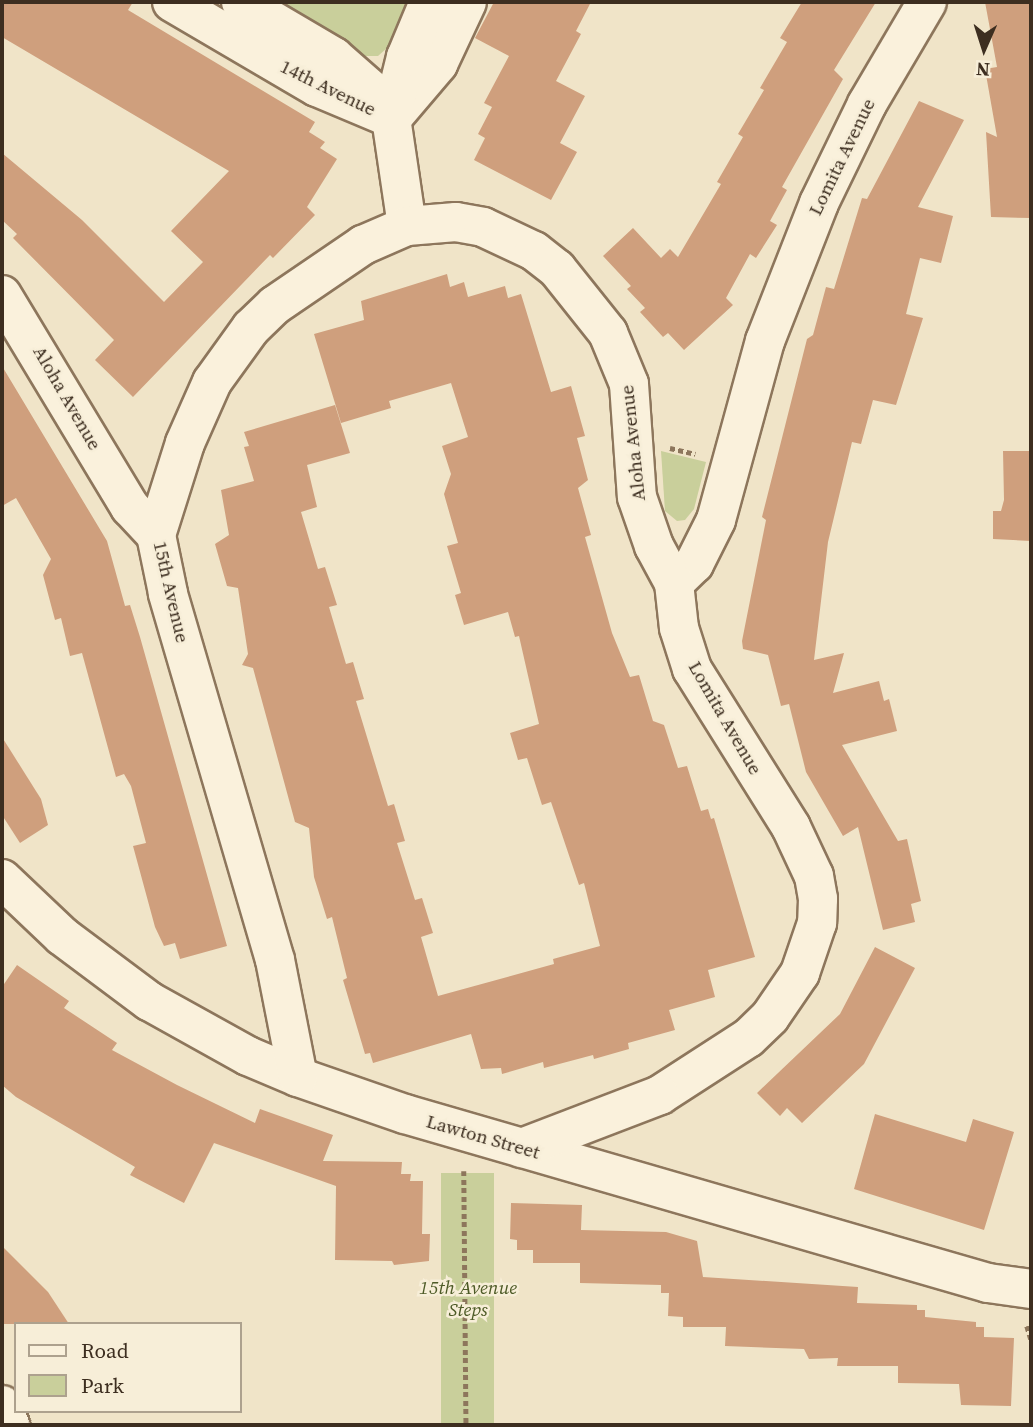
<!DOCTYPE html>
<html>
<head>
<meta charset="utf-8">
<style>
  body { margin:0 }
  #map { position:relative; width:1033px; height:1427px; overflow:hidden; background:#f0e4c8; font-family:"Source Serif 4",serif }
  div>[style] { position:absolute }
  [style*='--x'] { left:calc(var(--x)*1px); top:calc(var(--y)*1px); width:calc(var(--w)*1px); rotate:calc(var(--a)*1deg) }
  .green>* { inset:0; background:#c9cf9b; transform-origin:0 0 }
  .building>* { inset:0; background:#cf9f7d }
  .path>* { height:4.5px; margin-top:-2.25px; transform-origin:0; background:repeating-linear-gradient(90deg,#8d765c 0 5px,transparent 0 8.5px) }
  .roads { filter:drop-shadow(2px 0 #8d765c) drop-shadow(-2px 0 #8d765c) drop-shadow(0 2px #8d765c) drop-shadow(0 -2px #8d765c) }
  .minor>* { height:38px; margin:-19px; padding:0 19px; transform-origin:19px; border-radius:19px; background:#faf1dc }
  span { translate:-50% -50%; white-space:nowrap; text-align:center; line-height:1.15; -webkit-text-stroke:5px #f7eed8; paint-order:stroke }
  .street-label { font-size:19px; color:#3d2e20 }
  .park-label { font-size:19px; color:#4d5a26; font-style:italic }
  .frame { position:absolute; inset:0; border:4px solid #3d2e20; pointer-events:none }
  .legend { position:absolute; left:14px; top:1322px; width:228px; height:91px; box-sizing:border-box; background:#f7eed8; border:2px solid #ada18e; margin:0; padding:9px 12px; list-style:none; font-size:21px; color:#3d2e20 }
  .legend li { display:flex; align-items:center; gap:14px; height:35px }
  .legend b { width:35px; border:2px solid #ada18e }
  .north { position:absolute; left:949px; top:14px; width:70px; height:70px; -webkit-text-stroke:5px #f7eed8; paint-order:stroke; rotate:183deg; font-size:19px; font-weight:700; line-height:28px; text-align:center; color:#3d2e20 }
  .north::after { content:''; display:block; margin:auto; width:24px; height:32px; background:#3d2e20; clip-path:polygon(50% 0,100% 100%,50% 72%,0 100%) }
</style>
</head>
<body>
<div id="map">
  <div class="green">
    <i style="clip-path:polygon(269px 2px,413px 2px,396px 40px,378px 56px,365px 56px)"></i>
    <i style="clip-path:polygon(661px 451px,706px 462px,694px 509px,685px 520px,677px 521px,665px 511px)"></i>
    <i style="left:441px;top:1173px;width:53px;height:252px"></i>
  </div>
  <div class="building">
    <i style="clip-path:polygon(2px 2px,133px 2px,128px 10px,315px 122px,309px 132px,325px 142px,320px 148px,337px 159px,307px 207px,315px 215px,273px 258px,270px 255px,133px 397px,95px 360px,114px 340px,13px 238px,17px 234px,2px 220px,2px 153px,82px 220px,164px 302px,203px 262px,171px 231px,229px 171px,2px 37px)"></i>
    <i style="clip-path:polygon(494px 2px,591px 2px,576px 31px,581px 34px,556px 81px,585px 96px,560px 143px,577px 152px,551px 200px,474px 160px,485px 138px,478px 134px,492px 107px,484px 103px,509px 56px,475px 38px)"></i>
    <i style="clip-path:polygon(802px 2px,876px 2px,834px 70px,843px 79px,782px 187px,787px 190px,770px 221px,777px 225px,756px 258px,750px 254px,726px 298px,733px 305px,684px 350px,668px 333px,663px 337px,640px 312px,645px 308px,627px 289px,631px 286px,603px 256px,633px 228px,661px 258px,670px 249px,678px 257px,721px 184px,717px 182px,743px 137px,738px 134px,764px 90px,760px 88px,787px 42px,780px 38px)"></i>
    <i style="clip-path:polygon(985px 2px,1031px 2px,1031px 218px,991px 217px,986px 132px,997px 137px,985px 69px,997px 67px)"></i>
    <i style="clip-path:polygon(919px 101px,964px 120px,918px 207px,953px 216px,941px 263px,920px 258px,906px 314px,923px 318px,896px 405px,873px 400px,861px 444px,852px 442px,828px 542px,814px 660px,844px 653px,833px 693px,879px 681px,884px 701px,889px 699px,897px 731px,842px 745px,898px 841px,907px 839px,921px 901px,911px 904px,915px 922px,883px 930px,858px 827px,843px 836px,806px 772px,789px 704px,781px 706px,768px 655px,743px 649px,742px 641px,766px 520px,762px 517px,807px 339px,813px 335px,826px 287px,834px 289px,862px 198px,867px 199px)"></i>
    <i style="clip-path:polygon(447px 274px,450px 287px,464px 282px,468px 297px,505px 286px,508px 298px,521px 294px,551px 392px,571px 386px,585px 436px,577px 438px,588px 480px,578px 488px,591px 535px,585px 537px,612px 633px,630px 677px,639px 675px,653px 721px,664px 725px,678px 768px,687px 766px,701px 811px,708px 809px,711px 819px,714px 818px,755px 957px,708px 970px,715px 997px,669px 1010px,675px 1030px,628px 1043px,629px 1049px,594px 1059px,593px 1055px,544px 1068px,543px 1062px,502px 1074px,501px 1068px,481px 1069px,471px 1034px,373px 1063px,370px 1053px,365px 1054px,343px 980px,347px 978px,332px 917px,327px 919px,314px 877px,309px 828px,295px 822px,253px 668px,242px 665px,248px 654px,238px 588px,227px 586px,215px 544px,229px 535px,221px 490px,254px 481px,244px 447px,249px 446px,244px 432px,335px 405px,350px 453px,307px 465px,317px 507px,301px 512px,318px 569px,325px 567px,337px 605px,329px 607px,346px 664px,353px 662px,364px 699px,356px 701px,388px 806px,394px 804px,405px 841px,397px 843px,415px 900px,422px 898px,433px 933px,421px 937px,438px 996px,554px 964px,553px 959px,600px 946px,584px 883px,579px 885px,551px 802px,542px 805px,527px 758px,518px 760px,510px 733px,539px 724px,519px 636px,515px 637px,508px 612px,464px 625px,455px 595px,461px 593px,447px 546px,458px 543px,444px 494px,451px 474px,442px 446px,468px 437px,451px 383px,389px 401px,391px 408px,341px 423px,314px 334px,364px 320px,361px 301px)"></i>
    <i style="clip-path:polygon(2px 366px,107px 541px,125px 606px,130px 605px,140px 637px,227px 946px,180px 959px,175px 943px,164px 946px,155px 927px,133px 846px,146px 843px,131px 786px,124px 774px,116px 777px,82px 653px,70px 656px,61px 618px,55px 620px,43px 575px,51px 559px,16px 498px,2px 506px)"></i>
    <i style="clip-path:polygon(1003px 451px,1031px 451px,1031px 541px,993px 539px,993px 511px,1001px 511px,1004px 500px)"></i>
    <i style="clip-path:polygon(2px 737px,41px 799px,48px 825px,20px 843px,2px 815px)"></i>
    <i style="clip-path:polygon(875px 947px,915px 968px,864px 1064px,802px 1123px,787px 1108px,780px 1116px,757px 1093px,840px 1014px)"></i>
    <i style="clip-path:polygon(17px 965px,69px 1001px,64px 1008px,117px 1043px,112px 1050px,177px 1085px,255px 1123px,260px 1109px,333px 1135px,323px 1161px,402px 1162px,401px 1174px,411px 1174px,410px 1181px,423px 1181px,422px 1234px,430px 1234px,429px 1261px,394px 1265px,392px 1261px,335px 1260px,336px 1186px,214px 1143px,184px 1203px,130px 1175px,135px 1167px,16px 1097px,2px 1085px,2px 987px)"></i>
    <i style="clip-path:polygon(875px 1114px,966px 1142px,973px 1119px,1014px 1132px,984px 1230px,854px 1189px)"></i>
    <i style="clip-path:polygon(511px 1203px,582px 1205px,581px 1230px,666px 1232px,697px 1241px,703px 1277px,858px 1287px,857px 1303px,917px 1305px,917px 1310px,925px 1310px,925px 1317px,976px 1322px,976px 1327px,984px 1327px,984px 1337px,1014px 1338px,1011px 1406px,961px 1405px,959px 1384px,898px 1383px,898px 1366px,837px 1366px,838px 1358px,809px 1359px,804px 1349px,725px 1346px,726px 1327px,683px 1327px,683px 1317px,668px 1316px,669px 1293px,661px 1293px,661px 1285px,580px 1283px,580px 1263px,533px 1263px,533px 1250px,517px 1250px,517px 1240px,510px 1239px)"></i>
    <i style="clip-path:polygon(2px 1246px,48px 1292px,69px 1324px,2px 1324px)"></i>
  </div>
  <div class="path">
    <i style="--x:670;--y:448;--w:26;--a:13"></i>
    <i style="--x:464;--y:1171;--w:254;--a:89.5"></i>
    <i style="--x:1027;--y:1326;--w:14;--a:73"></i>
  </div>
  <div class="roads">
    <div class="minor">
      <i style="--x:172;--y:2;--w:168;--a:30.4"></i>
      <i style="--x:317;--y:87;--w:80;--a:22.7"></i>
      <i style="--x:241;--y:2;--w:108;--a:30.6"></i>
      <i style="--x:334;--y:57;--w:55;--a:41.3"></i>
      <i style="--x:375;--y:93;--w:30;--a:57"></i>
      <i style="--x:393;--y:117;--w:70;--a:-49.7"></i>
      <i style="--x:438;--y:64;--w:68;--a:-64.9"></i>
      <i style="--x:407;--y:226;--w:109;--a:-98.4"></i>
      <i style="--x:391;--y:118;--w:63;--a:-76.2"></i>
      <i style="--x:406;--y:57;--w:60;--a:-67.3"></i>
      <i style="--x:2;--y:295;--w:248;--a:58.9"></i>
      <i style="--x:130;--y:507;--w:38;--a:47"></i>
      <i style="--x:674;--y:583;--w:28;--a:-44"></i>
      <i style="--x:694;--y:564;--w:49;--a:-63.4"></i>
      <i style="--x:716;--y:520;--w:186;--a:-74.7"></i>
      <i style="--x:765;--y:341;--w:148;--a:-68.6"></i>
      <i style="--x:819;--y:203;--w:110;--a:-64.1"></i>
      <i style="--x:867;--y:104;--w:118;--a:-59.5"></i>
      <i style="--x:2;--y:879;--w:83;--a:43.5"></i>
      <i style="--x:62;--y:936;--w:109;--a:36.8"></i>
      <i style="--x:149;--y:1001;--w:113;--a:29.1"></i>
      <i style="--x:248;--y:1056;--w:54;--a:22.8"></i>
      <i style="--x:298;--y:1077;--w:113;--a:19.1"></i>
      <i style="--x:405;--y:1114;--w:607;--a:16.17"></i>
      <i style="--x:988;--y:1283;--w:43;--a:7.9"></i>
      <i style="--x:298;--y:1077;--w:119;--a:-101.1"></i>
      <i style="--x:275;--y:960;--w:382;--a:-106.3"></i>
      <i style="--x:168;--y:593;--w:59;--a:-101.7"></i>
      <i style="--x:156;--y:535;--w:96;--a:-72.5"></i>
      <i style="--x:185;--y:443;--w:67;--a:-66.1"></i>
      <i style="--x:212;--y:382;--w:67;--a:-54.2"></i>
      <i style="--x:251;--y:328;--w:33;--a:-44"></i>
      <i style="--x:275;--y:305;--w:107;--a:-34.3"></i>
      <i style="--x:363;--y:245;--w:48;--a:-23.4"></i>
      <i style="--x:407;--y:226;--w:49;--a:-4.7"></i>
      <i style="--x:456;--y:222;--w:27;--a:10"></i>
      <i style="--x:483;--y:227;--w:56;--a:25.2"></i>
      <i style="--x:534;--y:251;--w:29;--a:38"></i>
      <i style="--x:557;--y:269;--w:82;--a:51.4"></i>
      <i style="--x:608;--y:333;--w:55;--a:67.6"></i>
      <i style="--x:629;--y:384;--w:113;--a:86"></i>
      <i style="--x:637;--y:497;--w:52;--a:70.9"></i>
      <i style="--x:654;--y:546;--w:42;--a:61.6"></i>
      <i style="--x:674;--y:583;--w:45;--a:83.7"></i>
      <i style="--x:679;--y:628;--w:43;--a:72.4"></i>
      <i style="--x:692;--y:669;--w:186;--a:57.9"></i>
      <i style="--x:791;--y:827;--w:54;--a:64.9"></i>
      <i style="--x:814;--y:876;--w:23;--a:80"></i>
      <i style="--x:818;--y:899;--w:24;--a:92"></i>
      <i style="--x:817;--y:923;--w:53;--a:108.8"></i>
      <i style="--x:800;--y:973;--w:53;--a:124.3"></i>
      <i style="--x:770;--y:1017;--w:30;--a:136"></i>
      <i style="--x:748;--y:1038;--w:105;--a:147.1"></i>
      <i style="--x:660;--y:1095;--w:148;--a:159"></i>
      <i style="--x:2;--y:1405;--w:22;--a:68"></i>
    </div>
  </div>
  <div class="street-label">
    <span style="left:328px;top:88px;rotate:26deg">14th Avenue</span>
    <span style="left:842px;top:157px;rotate:-64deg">Lomita Avenue</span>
    <span style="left:67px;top:398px;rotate:60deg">Aloha Avenue</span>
    <span style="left:633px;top:443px;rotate:-96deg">Aloha Avenue</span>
    <span style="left:171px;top:592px;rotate:77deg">15th Avenue</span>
    <span style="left:725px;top:718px;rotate:60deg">Lomita Avenue</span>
    <span style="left:483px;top:1137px;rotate:16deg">Lawton Street</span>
  </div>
  <div class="park-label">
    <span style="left:468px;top:1299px">15th Avenue<br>Steps</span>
  </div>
  <div class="frame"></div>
  <ul class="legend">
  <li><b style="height:9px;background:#faf1dc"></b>Road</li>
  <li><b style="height:19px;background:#c9cf9b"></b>Park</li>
  </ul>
  <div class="north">N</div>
</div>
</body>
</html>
